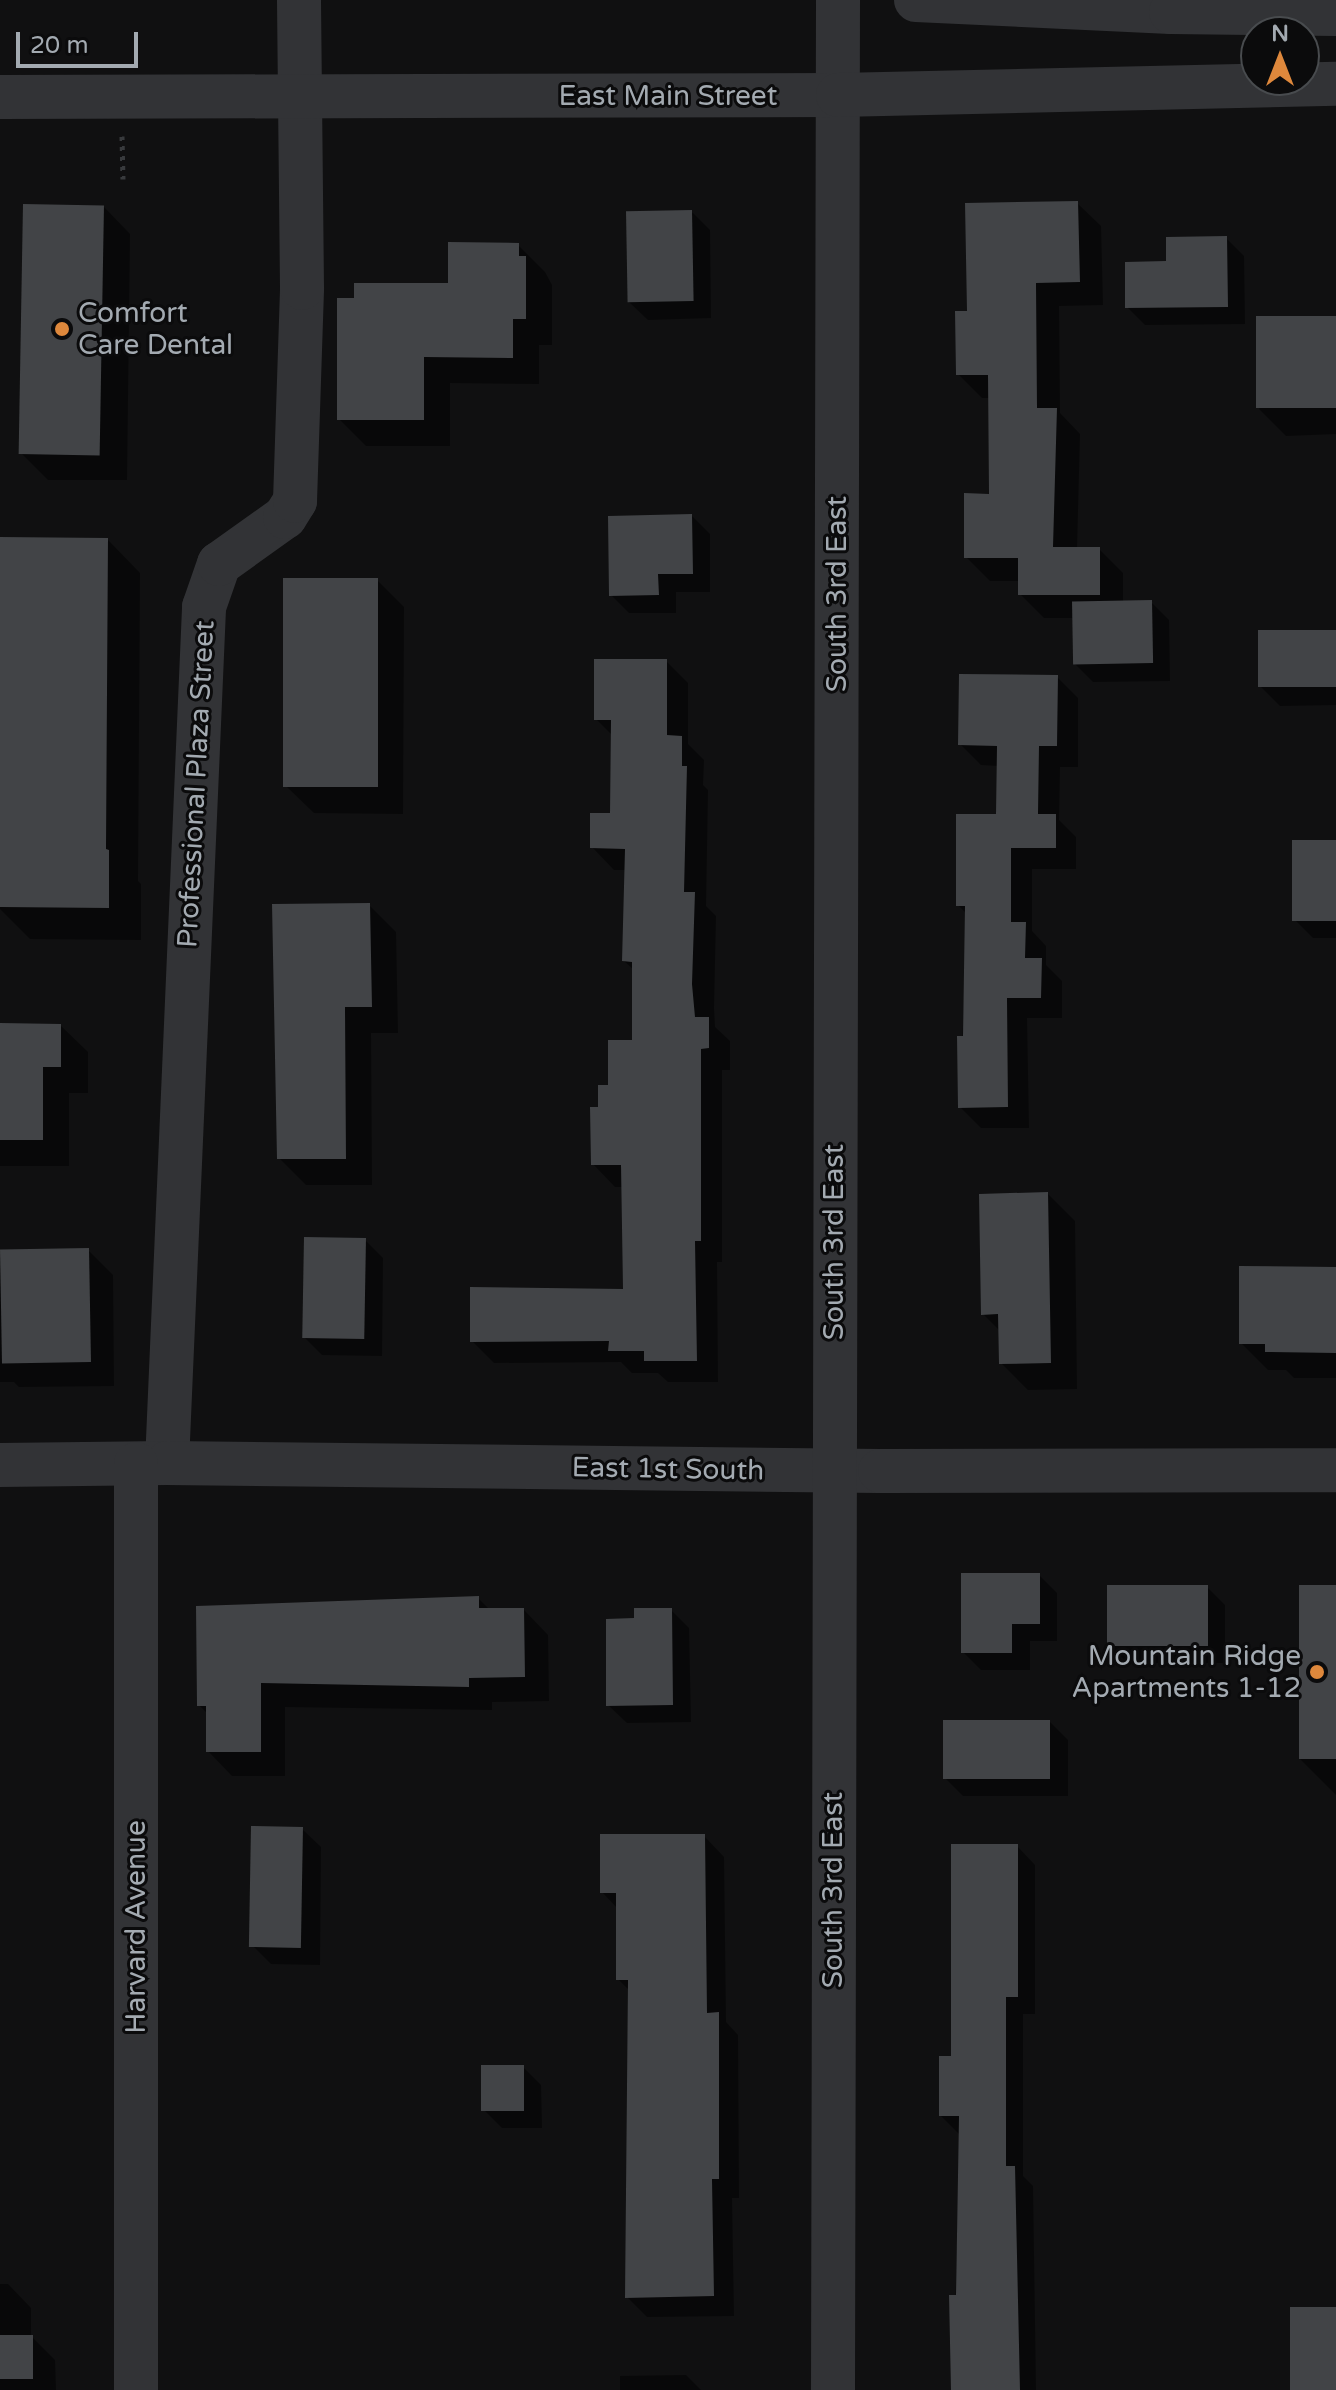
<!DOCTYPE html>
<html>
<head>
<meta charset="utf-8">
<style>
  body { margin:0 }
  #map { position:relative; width:1336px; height:2390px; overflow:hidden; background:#101011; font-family:"Varela Round",sans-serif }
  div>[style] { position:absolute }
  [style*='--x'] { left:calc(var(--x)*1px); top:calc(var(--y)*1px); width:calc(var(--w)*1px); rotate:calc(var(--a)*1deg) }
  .shadow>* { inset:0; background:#0007 }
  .building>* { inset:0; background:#424447; transform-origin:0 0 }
  .path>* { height:5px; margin-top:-2.5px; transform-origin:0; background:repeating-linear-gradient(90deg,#383a3d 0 4px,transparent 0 10px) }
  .minor>* { height:44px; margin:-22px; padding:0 22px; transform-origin:22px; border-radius:22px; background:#323336 }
  .tertiary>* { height:44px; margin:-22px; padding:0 22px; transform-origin:22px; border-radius:22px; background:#323336 }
  .dots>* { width:22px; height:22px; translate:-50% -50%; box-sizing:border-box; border:4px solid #0b0b0c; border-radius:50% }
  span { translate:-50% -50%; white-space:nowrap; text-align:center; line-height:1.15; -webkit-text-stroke:6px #0b0b0c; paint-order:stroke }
  .street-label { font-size:28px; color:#a3aab1 }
  .poi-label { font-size:28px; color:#a3aab1 }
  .left { translate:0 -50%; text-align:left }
  .right { translate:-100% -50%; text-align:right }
  .north { position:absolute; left:1240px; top:16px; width:80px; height:80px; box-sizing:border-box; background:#0b0b0c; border:2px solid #484b4e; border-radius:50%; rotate:0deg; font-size:22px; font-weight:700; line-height:32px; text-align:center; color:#a3aab1 }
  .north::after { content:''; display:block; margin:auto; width:28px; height:36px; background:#de883c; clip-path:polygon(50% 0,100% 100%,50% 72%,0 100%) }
  .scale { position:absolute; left:16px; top:32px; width:122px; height:36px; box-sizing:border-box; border:4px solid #a3aab1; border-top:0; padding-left:10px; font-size:24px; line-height:28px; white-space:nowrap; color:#a3aab1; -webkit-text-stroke:6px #0b0b0c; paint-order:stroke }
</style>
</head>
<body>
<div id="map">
  <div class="shadow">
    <i style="clip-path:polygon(1077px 203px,1101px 226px,1103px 305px,1059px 306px,1060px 413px,1080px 434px,1077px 549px,1099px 549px,1123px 573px,1123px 602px,1151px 602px,1169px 620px,1170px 681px,1093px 682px,1075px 664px,1075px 618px,1044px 618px,1020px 594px,1020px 581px,990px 581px,966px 557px,991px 496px,990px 398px,982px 398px,958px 374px,969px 313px)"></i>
    <i style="clip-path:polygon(104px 207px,130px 234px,127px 480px,48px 480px,21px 453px)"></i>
    <i style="clip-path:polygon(692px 212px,710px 230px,711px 318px,648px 320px,629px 302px)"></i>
    <i style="clip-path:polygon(1226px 238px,1244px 256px,1245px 324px,1145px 325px,1127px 307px)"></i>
    <i style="clip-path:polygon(518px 245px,545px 272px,552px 285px,552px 345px,539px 345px,539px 384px,450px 383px,450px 446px,366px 446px,339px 419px,450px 285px)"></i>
    <i style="clip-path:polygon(1336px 318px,1336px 434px,1286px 436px,1259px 409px)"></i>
    <i style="clip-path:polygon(692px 516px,710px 534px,710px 592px,676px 592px,676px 613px,629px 613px,611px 595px)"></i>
    <i style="clip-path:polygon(0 539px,108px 540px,140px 573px,138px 881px,141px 884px,141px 940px,30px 939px,0 909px)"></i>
    <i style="clip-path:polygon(377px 580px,404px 607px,403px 814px,314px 813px,287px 787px)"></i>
    <i style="clip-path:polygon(1336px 633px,1336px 705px,1280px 706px,1261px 687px)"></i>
    <i style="clip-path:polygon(666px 661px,688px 683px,688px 744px,704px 760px,703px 785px,708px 790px,706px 906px,716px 916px,714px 1008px,715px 1027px,730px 1041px,730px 1070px,722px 1070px,722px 1262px,717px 1262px,718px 1382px,668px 1382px,658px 1373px,632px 1373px,621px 1362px,494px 1363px,472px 1341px,625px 1291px,623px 1187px,615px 1187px,593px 1164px,600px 1109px,634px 1042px,634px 970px,624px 961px,626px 870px,614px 870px,592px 847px,612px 815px,613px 736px,596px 719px)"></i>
    <i style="clip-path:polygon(1057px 677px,1078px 698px,1078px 767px,1060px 767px,1059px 820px,1076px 837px,1076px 869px,1032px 869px,1032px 931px,1046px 946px,1046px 965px,1062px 981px,1062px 1018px,1027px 1018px,1029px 1128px,981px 1128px,960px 1107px,967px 914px,958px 905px,998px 816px,999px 766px,981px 765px,960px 744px)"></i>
    <i style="clip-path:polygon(1336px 842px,1336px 938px,1313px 938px,1295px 920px)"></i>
    <i style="clip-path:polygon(369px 905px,396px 932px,398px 1033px,371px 1033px,372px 1185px,306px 1185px,279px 1158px)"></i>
    <i style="clip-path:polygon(0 1025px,61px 1026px,88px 1052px,88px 1093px,69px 1093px,69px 1166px,0 1166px)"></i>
    <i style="clip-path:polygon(1048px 1194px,1075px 1221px,1077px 1389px,1028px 1390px,1001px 1363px,1001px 1332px,983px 1314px)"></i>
    <i style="clip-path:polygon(365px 1240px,383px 1258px,382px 1356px,322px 1355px,304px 1337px)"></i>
    <i style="clip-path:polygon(88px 1250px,113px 1275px,114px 1386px,19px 1387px,14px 1382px,0 1382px,0 1251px)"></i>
    <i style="clip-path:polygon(1336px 1269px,1336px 1378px,1294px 1378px,1286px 1370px,1268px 1370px,1241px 1343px)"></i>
    <i style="clip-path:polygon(1039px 1575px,1057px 1593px,1057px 1641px,1030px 1641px,1030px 1670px,981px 1670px,963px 1652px)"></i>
    <i style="clip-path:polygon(1207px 1587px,1225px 1605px,1225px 1663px,1127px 1663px,1109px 1645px)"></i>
    <i style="clip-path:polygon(1336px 1587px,1336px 1795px,1300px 1759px)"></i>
    <i style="clip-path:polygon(478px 1598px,490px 1610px,524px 1610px,548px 1635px,549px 1701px,492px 1702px,492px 1710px,285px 1707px,285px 1776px,232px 1776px,208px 1751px,208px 1714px,199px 1705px)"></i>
    <i style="clip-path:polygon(671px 1610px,689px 1628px,691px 1722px,627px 1723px,608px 1705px,636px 1620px)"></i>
    <i style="clip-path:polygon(1050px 1722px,1068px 1740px,1068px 1796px,963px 1796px,945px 1778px)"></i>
    <i style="clip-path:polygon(302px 1829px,321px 1847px,320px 1965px,271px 1964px,253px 1946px)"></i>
    <i style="clip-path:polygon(704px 1836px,724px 1857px,726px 2022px,738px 2035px,739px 2198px,732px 2198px,734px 2316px,647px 2317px,627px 2297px,630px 1991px,618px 1979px,618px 1909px,602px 1892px)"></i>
    <i style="clip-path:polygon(1017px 1846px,1035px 1865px,1035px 2014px,1023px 2014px,1023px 2176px,1033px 2186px,1036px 2390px,953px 2390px,960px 2135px,941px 2116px,953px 2058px)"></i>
    <i style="clip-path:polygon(523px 2067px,541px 2085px,542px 2128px,502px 2128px,484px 2110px)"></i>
    <i style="clip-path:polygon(0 2284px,8px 2284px,31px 2308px,31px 2336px,55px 2360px,56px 2390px,0 2390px)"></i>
    <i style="clip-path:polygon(686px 2375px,701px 2390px,620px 2390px,620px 2376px)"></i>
  </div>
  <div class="building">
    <i style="clip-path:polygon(1078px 201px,1080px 282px,1036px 283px,1037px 408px,1057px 408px,1053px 547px,1100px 547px,1100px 595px,1018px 595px,1018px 558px,964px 558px,964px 493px,989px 494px,988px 375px,956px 375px,955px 311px,967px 311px,965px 203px)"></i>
    <i style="left:23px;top:204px;width:81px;height:250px;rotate:1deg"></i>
    <i style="left:692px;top:210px;width:91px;height:66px;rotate:89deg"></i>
    <i style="clip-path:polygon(1227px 236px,1228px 307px,1125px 308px,1125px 262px,1166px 261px,1166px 237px)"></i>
    <i style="clip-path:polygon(448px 242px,519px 243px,519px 256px,526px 256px,526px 319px,513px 319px,513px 358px,424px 357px,424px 420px,337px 420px,337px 298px,354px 298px,354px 283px,448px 283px)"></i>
    <i style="left:1336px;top:316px;width:92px;height:80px;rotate:90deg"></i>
    <i style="clip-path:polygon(692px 514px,693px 574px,658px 574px,659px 595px,609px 596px,608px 516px)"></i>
    <i style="clip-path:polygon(0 537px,108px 538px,106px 849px,109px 850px,109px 908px,0 907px)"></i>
    <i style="left:283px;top:578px;width:95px;height:209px"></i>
    <i style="left:1152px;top:600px;width:63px;height:80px;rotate:89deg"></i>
    <i style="left:1336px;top:630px;width:57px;height:78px;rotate:90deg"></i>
    <i style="clip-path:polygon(594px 659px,667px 659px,667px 735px,682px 736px,682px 766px,687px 766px,684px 892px,695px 892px,692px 984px,695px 1017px,709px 1017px,709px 1048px,701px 1049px,701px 1241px,695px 1241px,697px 1361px,644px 1361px,644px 1351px,608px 1351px,609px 1341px,470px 1342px,470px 1287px,623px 1289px,621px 1165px,591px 1165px,590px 1107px,598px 1107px,598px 1085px,608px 1085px,608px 1040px,632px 1040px,632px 962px,622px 961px,625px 849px,590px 848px,590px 813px,610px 813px,611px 720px,594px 720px)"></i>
    <i style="clip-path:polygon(959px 674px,1058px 675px,1057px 746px,1039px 746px,1038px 814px,1056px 814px,1056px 848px,1011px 848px,1011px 922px,1026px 922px,1025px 958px,1042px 958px,1041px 998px,1007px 998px,1008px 1107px,958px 1108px,957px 1036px,963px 1036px,965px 906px,956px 906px,956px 814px,996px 814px,997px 746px,958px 745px)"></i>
    <i style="left:1336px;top:840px;width:81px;height:44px;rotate:90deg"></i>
    <i style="clip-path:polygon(370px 903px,372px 1007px,345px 1007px,346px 1159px,277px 1159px,272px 904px)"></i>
    <i style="clip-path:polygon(0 1023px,61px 1024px,61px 1067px,43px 1067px,43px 1140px,0 1140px)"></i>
    <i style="clip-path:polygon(1048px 1192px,1051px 1363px,999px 1364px,998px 1314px,981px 1315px,979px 1194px)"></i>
    <i style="left:304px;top:1237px;width:62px;height:101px;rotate:1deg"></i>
    <i style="left:89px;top:1248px;width:114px;height:89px;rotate:89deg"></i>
    <i style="clip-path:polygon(1239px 1266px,1336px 1267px,1336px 1353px,1265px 1352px,1265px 1344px,1239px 1344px)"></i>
    <i style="clip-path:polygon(961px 1573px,1040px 1573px,1040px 1624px,1012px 1624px,1012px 1653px,961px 1653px)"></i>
    <i style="left:1107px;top:1585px;width:101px;height:61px"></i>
    <i style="left:1299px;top:1585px;width:37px;height:174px"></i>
    <i style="clip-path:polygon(479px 1596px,479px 1608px,524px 1608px,525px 1677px,469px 1678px,469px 1687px,261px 1683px,261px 1752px,206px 1752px,206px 1706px,197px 1706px,196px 1606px)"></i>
    <i style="clip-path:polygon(634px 1608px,672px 1608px,673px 1705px,606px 1706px,606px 1619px,634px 1618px)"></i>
    <i style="left:943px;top:1720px;width:107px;height:59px"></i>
    <i style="left:251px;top:1826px;width:52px;height:121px;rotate:1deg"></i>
    <i style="clip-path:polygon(600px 1834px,705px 1834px,707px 2013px,719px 2012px,719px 2179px,712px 2179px,714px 2296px,625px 2298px,628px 1980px,616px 1980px,616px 1893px,600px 1893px)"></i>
    <i style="clip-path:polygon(951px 1844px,1018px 1844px,1018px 1997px,1006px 1997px,1006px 2166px,1015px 2166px,1020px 2390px,951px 2390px,949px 2295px,956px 2295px,959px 2116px,939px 2116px,939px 2056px,951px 2056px)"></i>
    <i style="left:524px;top:2065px;width:46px;height:43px;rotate:90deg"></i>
    <i style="left:1290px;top:2307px;width:46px;height:83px"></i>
    <i style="left:0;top:2335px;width:33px;height:44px"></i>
  </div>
  <div class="path">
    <i style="--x:122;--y:136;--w:43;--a:88.7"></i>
  </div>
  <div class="minor">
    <i style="--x:167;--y:1463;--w:857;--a:-87.52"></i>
    <i style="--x:204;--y:607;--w:46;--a:-70.8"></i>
    <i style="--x:219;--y:564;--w:81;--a:-35.5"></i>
    <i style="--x:285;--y:517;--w:19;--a:-58"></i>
    <i style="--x:295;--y:501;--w:213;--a:-88.1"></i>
    <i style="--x:302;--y:288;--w:288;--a:-90.6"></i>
    <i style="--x:0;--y:1465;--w:167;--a:-0.7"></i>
    <i style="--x:167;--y:1463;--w:713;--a:0.64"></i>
    <i style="--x:880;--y:1471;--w:456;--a:-0.1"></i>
    <i style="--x:136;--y:2390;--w:926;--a:-90"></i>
    <i style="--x:833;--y:2390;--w:2390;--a:-89.88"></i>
  </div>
  <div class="tertiary">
    <i style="--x:916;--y:0;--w:255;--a:2.7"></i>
    <i style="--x:1171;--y:12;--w:165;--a:0.7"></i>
    <i style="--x:0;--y:97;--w:838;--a:-0.14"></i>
    <i style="--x:838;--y:95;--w:498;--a:-1.3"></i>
  </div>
  <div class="dots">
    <i style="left:62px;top:329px;background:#de883c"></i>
    <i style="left:1317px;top:1672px;background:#de883c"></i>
  </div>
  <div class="street-label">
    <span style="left:668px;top:96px">East Main Street</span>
    <span style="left:837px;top:594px;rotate:-90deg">South 3rd East</span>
    <span style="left:196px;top:784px;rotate:-87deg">Professional Plaza Street</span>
    <span style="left:834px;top:1242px;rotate:-90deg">South 3rd East</span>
    <span style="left:668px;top:1469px;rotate:1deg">East 1st South</span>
    <span style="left:833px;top:1890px;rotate:-90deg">South 3rd East</span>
    <span style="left:136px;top:1927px;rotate:-90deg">Harvard Avenue</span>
  </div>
  <div class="poi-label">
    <span class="left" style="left:78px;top:329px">Comfort<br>Care Dental</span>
    <span class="right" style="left:1301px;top:1672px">Mountain Ridge<br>Apartments 1-12</span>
  </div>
  <div class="north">N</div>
  <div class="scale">20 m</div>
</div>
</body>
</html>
